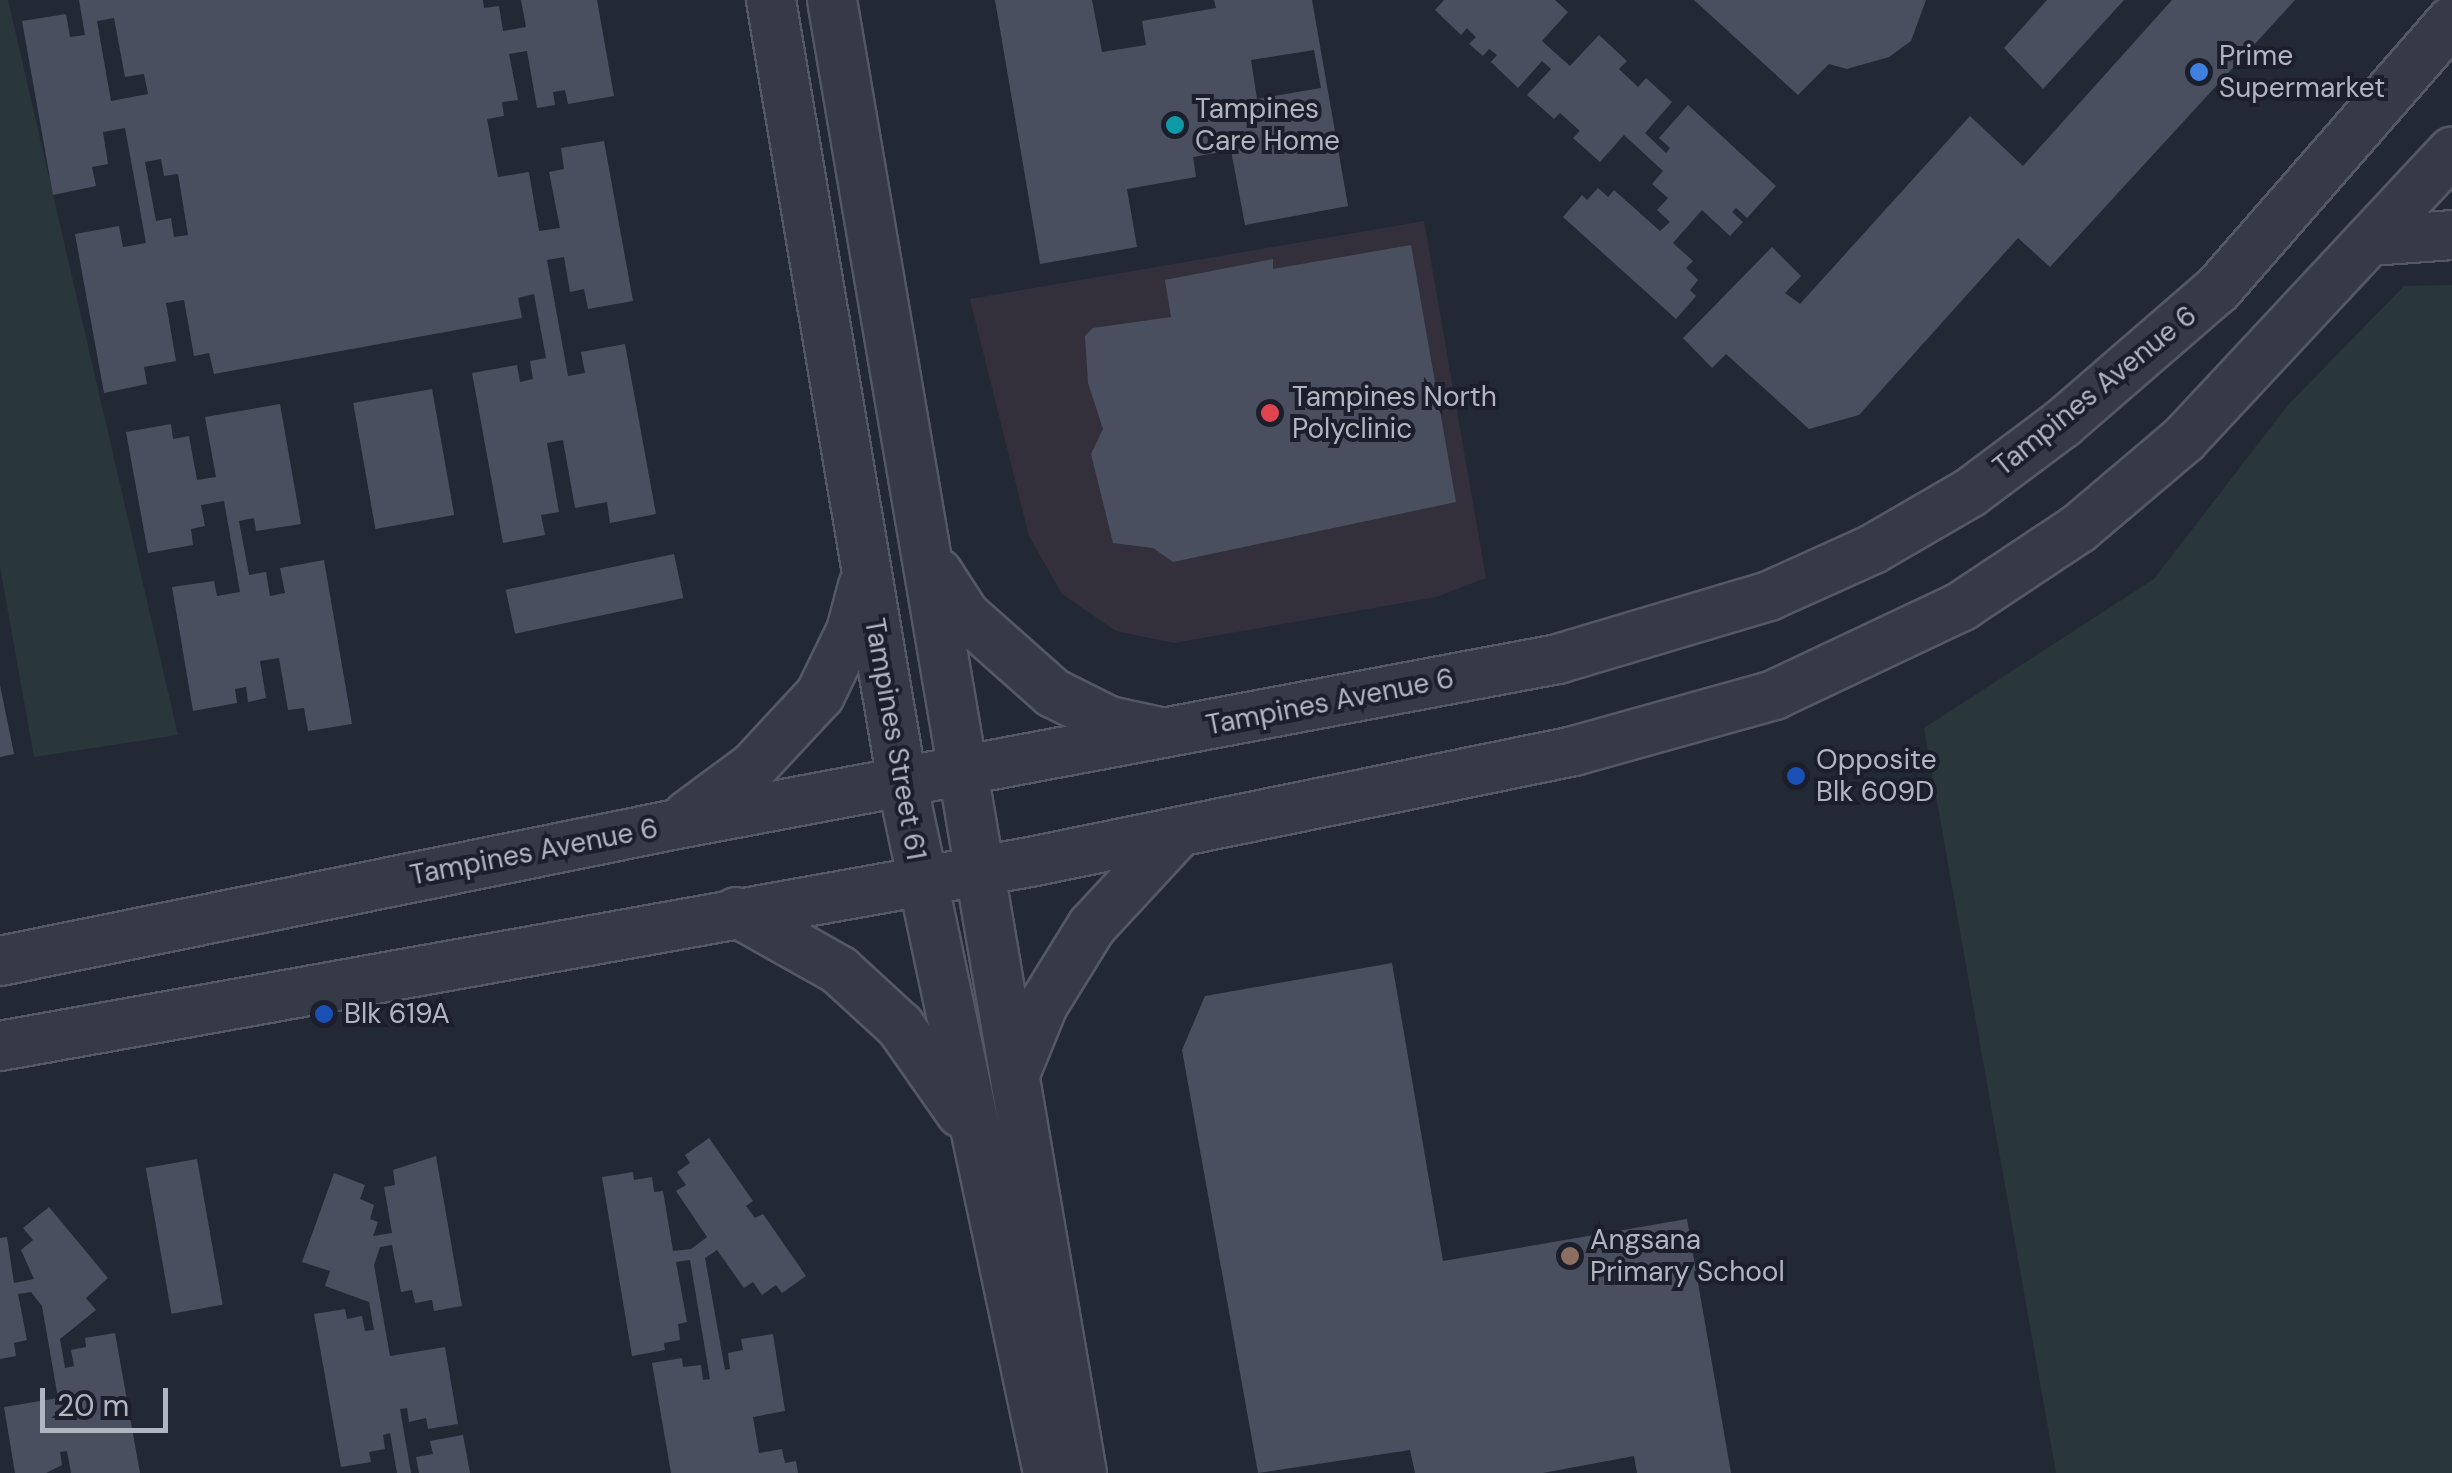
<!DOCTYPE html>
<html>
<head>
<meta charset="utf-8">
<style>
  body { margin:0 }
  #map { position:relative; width:2452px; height:1473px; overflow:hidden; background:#232835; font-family:"DM Sans",sans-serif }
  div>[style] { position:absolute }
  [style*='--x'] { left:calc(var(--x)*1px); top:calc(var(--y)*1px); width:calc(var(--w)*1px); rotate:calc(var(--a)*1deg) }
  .medical>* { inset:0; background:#33303b }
  .green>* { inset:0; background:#29373a }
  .building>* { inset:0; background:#4a4f5f; transform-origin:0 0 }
  .roads { filter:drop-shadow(2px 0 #545864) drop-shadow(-2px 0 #545864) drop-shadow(0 2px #545864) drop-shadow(0 -2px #545864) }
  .minor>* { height:48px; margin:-24px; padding:0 24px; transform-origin:24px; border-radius:24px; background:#363a46 }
  .dots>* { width:28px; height:28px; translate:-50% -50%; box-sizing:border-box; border:5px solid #1c1f2b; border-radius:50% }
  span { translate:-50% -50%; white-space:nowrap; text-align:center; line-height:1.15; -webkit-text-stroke:8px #1c1f2b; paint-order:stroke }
  .poi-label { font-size:28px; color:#b1b5c2 }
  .left { translate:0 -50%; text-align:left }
  .street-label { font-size:28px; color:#b1b5c2 }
  .scale { position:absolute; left:40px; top:1388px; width:128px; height:45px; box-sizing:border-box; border:5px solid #b1b5c2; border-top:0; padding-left:12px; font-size:30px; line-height:35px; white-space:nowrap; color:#b1b5c2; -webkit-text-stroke:8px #1c1f2b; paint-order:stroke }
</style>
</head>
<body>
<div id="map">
  <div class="medical">
    <i style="clip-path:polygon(1424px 221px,1486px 578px,1436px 597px,1174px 643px,1116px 631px,1062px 594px,1029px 536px,970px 299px)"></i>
  </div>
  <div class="green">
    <i style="clip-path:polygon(0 0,8px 0,178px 735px,34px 757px,0 567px)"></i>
    <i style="clip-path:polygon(2452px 285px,2452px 1473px,2056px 1473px,1924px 728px,2154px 579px,2288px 405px,2404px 286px)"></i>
  </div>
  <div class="building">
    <i style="clip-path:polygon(evenodd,79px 0,483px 0,484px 8px,499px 6px,503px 31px,526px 27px,521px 0,597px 0,614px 96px,568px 104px,565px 90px,553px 92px,555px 105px,537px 108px,527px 51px,509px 54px,518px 100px,502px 102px,504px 116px,487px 119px,498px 177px,529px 172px,539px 231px,560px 228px,549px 172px,564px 169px,561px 148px,604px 141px,633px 301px,588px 309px,584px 289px,570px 292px,564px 257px,547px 260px,568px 376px,585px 373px,581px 352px,625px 344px,656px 514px,610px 523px,607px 502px,575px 508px,563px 440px,547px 443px,559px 512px,541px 515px,545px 535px,503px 543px,472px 373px,517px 365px,520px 382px,533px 379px,530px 361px,546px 358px,534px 294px,518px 298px,522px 318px,214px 374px,209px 353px,194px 356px,184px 300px,166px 303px,176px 361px,144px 367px,147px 384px,104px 393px,75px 234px,119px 226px,123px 247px,146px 243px,125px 128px,103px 132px,108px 164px,92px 167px,96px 186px,53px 195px,22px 21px,66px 14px,70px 37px,85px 35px,79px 0,114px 18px,125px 77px,144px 74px,148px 94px,111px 101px,97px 21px,114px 18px,79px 0,161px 159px,164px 176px,178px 174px,188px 235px,174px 237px,171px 218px,156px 221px,145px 162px,161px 159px)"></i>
    <i style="clip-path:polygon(evenodd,995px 0,1092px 0,1102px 52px,1146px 45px,1142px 21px,1216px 8px,1214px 0,1312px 0,1348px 206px,1245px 225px,1231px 150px,1193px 157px,1196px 177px,1127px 189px,1137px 247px,1040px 264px,995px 0,1314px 50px,1321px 88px,1257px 99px,1251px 60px,1314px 50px)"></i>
    <i style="clip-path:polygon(1444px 0,1555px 0,1568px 12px,1542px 41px,1570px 66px,1599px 35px,1627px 61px,1619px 69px,1638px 87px,1646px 78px,1672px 102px,1645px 133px,1666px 153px,1670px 148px,1659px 138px,1688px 105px,1776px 186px,1747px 218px,1736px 208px,1732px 212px,1743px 222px,1730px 236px,1702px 210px,1673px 243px,1693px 261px,1686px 268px,1698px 280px,1690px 290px,1696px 296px,1676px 319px,1563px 217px,1582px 195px,1587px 200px,1598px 188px,1608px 197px,1614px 190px,1660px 231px,1670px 222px,1657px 210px,1668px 198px,1652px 184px,1663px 171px,1624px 135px,1600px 162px,1573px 138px,1580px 131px,1560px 113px,1554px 119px,1527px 95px,1551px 69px,1542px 61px,1518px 88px,1491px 62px,1497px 55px,1489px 49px,1483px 56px,1469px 44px,1476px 37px,1467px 28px,1461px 35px,1435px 10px)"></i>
    <i style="clip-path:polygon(1694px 0,1926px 0,1911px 41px,1889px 57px,1847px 69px,1829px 64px,1798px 95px)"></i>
    <i style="clip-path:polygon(2047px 0,2124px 0,2043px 89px,2004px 48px)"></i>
    <i style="clip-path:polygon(2172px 0,2295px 0,2050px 267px,2018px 238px,1859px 415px,1809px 429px,1726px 354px,1712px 368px,1683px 338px,1772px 247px,1801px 276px,1785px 293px,1800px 304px,1970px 116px,2023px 166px)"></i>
    <i style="clip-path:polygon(1411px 245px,1456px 502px,1173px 562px,1153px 548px,1113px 543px,1091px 454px,1103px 429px,1088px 383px,1085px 336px,1093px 328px,1171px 317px,1165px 280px,1273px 259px,1273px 269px)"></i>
    <i style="left:432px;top:389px;width:128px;height:80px;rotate:80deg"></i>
    <i style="clip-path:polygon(280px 404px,301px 524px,256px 531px,254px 518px,239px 521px,249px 575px,266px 572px,270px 596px,285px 593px,280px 568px,324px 560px,352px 724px,308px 731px,304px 708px,288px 710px,279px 658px,260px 661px,266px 698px,248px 702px,246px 687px,235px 689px,237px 703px,193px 711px,172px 587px,214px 581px,217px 596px,240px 592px,224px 501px,201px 505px,205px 526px,191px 529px,193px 545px,148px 553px,126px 432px,171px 424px,173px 439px,189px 436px,197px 480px,216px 477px,205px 417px)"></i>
    <i style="left:674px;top:554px;width:45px;height:172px;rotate:78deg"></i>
    <i style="clip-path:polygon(0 685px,14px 754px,0 757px)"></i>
    <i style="clip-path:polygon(1392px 963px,1443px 1261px,1687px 1219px,1731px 1473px,1637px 1473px,1634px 1456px,1543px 1473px,1415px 1473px,1410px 1450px,1258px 1473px,1182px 1050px,1205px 996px)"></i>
    <i style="clip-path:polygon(709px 1138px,753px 1201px,746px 1206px,755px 1218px,763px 1214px,806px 1276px,782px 1293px,776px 1285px,762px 1295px,753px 1282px,744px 1288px,717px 1250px,705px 1258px,725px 1370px,730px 1369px,728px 1353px,743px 1350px,741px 1339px,773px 1334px,785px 1411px,753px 1417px,759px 1453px,782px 1449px,785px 1463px,796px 1461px,798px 1473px,671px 1473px,652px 1363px,682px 1358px,683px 1367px,701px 1365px,703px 1380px,710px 1379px,690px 1260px,676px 1262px,687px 1322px,678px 1324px,680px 1340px,664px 1343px,665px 1350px,632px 1356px,602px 1177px,633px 1172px,634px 1180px,652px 1177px,654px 1192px,663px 1191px,673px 1251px,691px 1249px,707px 1237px,676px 1191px,686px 1185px,677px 1172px,690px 1163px,685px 1155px)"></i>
    <i style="clip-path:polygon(436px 1156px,462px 1306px,434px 1311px,432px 1300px,415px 1303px,412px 1290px,401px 1292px,392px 1245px,380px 1247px,374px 1265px,390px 1356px,445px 1347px,458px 1424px,428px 1429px,426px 1418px,409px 1422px,407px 1408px,400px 1409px,411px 1473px,397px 1473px,390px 1433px,383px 1435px,385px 1449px,369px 1452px,371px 1462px,341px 1467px,314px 1314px,345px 1309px,347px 1319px,362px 1316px,365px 1331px,374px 1330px,369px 1302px,325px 1286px,330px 1271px,302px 1262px,334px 1173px,365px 1185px,360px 1199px,374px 1205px,370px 1219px,378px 1222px,373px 1236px,392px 1233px,384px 1187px,395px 1185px,393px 1170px)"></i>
    <i style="left:197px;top:1159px;width:148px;height:52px;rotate:80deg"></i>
    <i style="clip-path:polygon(49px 1207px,108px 1278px,86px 1298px,96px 1310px,60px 1339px,65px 1368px,74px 1366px,71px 1350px,86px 1347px,85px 1338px,115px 1333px,140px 1473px,71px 1473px,67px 1451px,60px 1452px,62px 1465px,46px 1473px,15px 1473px,4px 1407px,58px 1398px,42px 1306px,31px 1292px,18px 1294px,27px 1340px,14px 1343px,16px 1356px,0 1359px,0 1238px,7px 1237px,14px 1283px,34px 1279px,21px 1250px,33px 1240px,23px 1228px)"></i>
    <i style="clip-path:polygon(463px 1435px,470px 1473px,419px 1473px,416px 1457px,433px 1454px,430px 1441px)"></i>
  </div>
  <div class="roads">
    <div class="minor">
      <i style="--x:771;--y:0;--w:793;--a:80.49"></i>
      <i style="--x:902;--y:782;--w:706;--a:78.07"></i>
      <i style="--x:832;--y:0;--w:1494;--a:80.37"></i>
      <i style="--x:2371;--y:241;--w:81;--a:-4.2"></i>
      <i style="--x:938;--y:573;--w:50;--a:57.3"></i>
      <i style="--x:965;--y:615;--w:118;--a:41.6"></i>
      <i style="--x:1053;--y:693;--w:63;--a:26.6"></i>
      <i style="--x:1109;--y:721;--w:47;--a:12.3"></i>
      <i style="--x:688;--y:815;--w:81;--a:-36.4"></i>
      <i style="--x:753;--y:767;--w:98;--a:-47.1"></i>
      <i style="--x:820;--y:695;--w:71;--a:-64.2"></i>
      <i style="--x:851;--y:631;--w:47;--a:-75.1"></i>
      <i style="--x:736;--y:912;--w:118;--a:29.4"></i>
      <i style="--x:839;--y:970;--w:83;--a:42.6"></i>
      <i style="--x:900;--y:1026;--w:106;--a:55"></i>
      <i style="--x:0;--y:961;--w:691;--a:-11.44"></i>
      <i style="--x:677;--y:824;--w:896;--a:-10.61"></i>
      <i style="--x:1558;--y:659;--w:220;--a:-16.6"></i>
      <i style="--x:1769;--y:596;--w:114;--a:-24.3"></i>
      <i style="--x:1873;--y:549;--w:113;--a:-30.2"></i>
      <i style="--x:1971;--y:492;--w:114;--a:-36.8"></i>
      <i style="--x:2062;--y:424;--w:206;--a:-40.9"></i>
      <i style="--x:2218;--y:289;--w:356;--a:-48.9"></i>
      <i style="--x:0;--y:1046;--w:1051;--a:-10.13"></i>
      <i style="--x:1035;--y:861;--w:550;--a:-11.53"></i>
      <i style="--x:1574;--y:751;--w:208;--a:-15.6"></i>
      <i style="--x:1774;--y:695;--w:208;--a:-25.3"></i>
      <i style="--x:1962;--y:606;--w:139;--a:-33.6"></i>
      <i style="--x:2078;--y:529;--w:139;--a:-40.3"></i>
      <i style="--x:2184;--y:439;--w:393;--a:-47"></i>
      <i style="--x:1015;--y:1074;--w:74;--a:-67.9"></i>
      <i style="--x:1043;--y:1005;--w:93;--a:-58.2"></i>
      <i style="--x:1092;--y:926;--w:128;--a:-47.2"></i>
    </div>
  </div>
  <div class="dots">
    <i style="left:2199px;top:72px;background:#3f7fe0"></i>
    <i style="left:1175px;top:125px;background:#0f9aa8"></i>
    <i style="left:1270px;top:413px;background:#e0444e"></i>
    <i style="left:1796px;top:776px;background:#1a4fb4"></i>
    <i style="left:324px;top:1014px;background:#1a4fb4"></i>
    <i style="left:1570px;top:1256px;background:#8d6e63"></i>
  </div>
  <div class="poi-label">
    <span class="left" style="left:2219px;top:72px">Prime<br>Supermarket</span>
    <span class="left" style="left:1195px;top:125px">Tampines<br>Care Home</span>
    <span class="left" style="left:1292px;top:413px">Tampines North<br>Polyclinic</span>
    <span class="left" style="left:1816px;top:776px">Opposite<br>Blk 609D</span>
    <span class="left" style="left:344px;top:1014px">Blk 619A</span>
    <span class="left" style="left:1590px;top:1256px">Angsana<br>Primary School</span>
  </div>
  <div class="street-label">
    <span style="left:2095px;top:391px;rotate:-39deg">Tampines Avenue 6</span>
    <span style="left:1330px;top:702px;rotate:-11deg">Tampines Avenue 6</span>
    <span style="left:895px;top:739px;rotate:80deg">Tampines Street 61</span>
    <span style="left:534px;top:852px;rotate:-11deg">Tampines Avenue 6</span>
  </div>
  <div class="scale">20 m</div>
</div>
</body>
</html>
